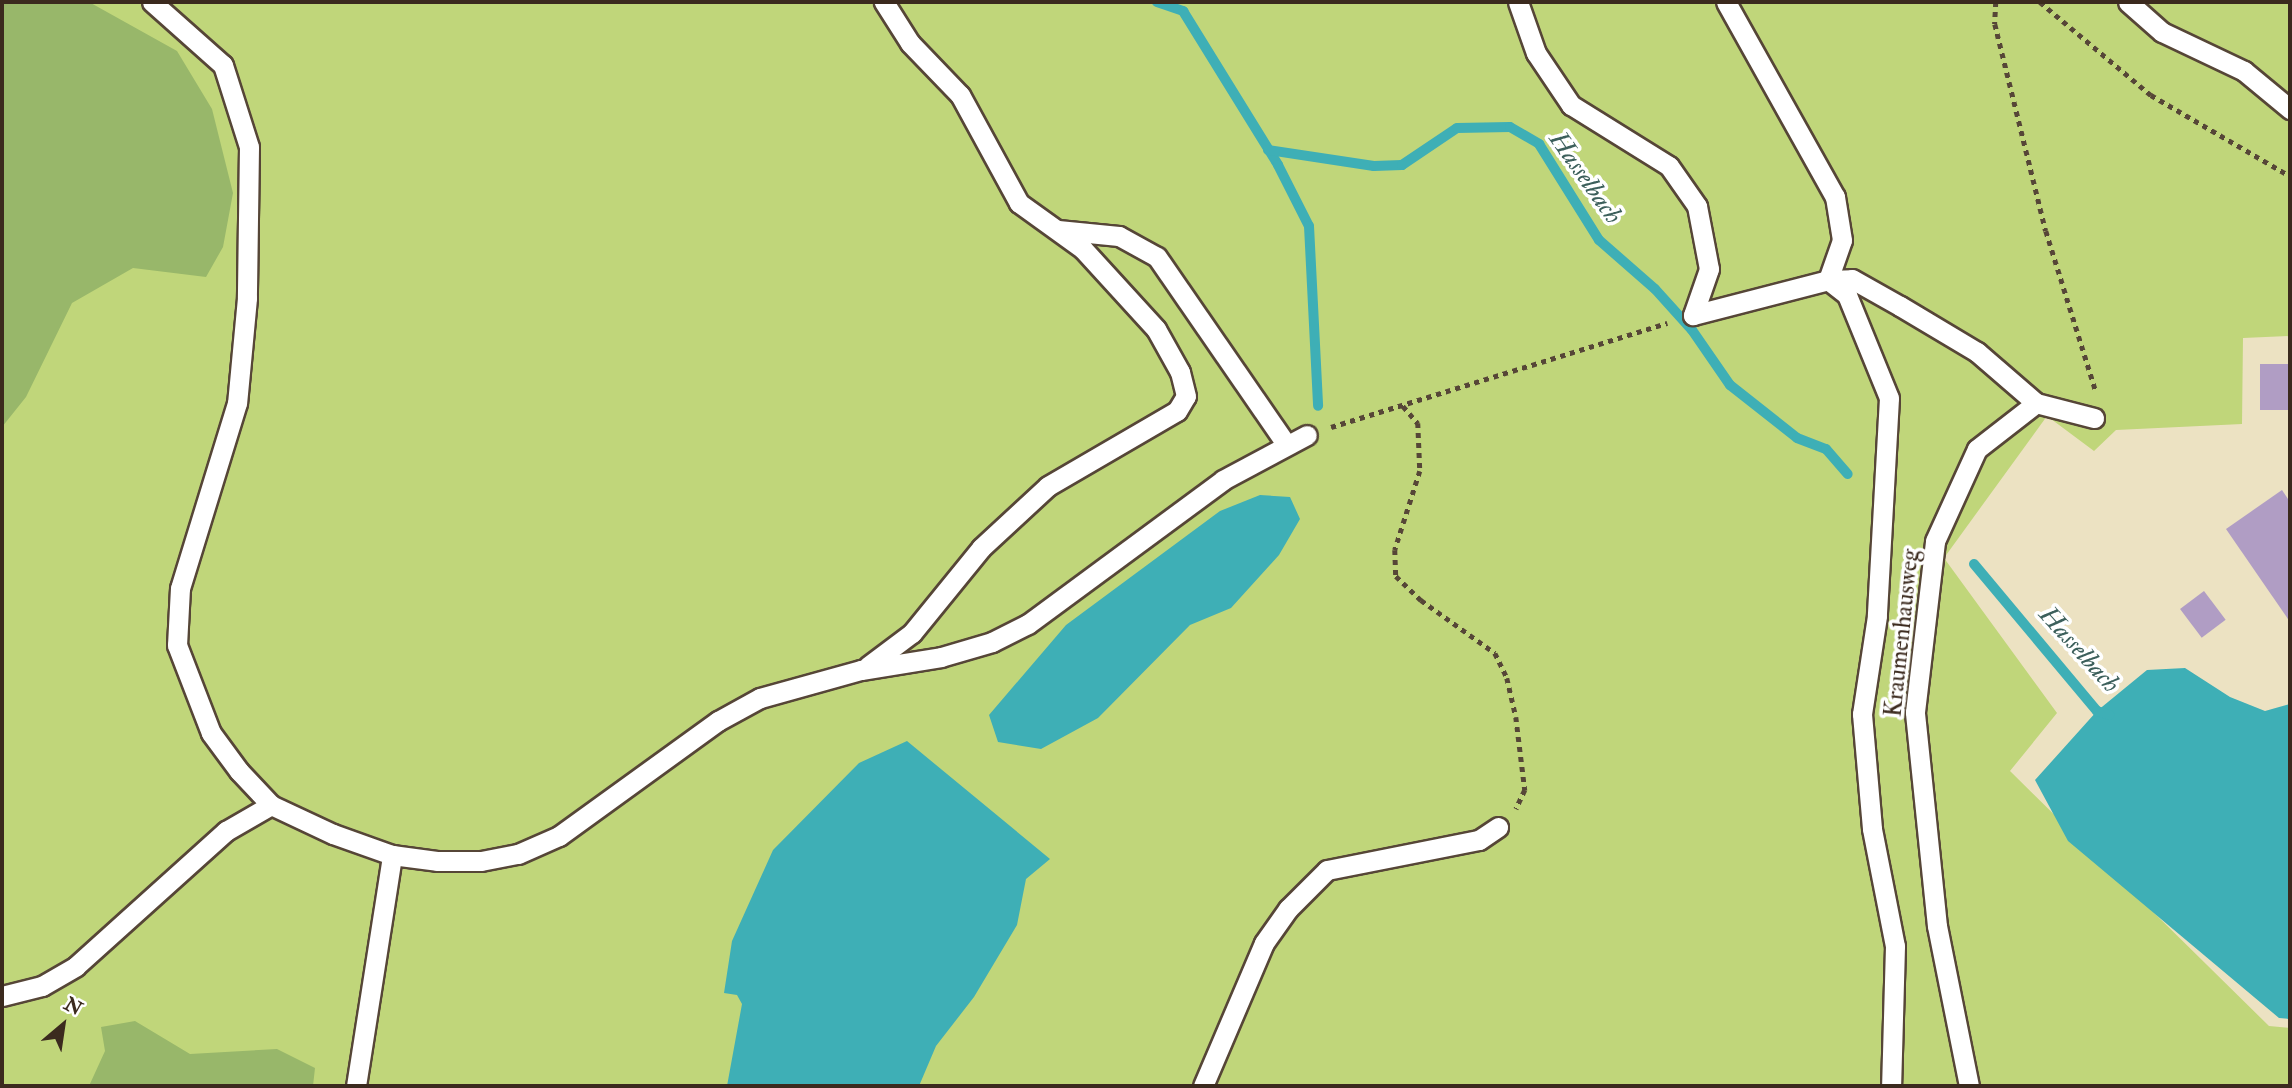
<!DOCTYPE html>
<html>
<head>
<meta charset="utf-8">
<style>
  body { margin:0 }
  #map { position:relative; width:2292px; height:1088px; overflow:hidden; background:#ece2c2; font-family:"IM FELL Double Pica",serif }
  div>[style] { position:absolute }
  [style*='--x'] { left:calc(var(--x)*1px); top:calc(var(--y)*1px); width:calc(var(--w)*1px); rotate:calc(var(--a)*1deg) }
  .green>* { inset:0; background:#c0d67a }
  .forest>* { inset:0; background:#98b76a }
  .water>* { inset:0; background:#3eafb6 }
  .stream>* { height:10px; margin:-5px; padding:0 5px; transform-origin:5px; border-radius:5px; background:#3eafb6 }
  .building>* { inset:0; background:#b09dc4; transform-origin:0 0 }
  .path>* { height:4.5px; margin-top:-2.25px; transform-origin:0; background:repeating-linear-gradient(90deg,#564637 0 5px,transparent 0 10px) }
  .roads { filter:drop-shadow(2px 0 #564637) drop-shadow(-2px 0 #564637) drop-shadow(0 2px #564637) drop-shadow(0 -2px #564637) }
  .lane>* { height:19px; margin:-9.5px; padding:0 9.5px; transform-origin:9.5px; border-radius:9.5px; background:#fff }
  span { translate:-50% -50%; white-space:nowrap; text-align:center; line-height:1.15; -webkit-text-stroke:7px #fff; paint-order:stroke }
  .street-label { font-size:24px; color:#3b2a1e }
  .water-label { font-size:26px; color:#3c5f5b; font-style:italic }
  .frame { position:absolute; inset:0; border:4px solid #3b2a1e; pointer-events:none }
  .north { position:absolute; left:28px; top:990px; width:70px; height:70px; -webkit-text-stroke:5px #fff; paint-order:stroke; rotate:29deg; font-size:19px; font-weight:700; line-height:28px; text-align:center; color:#3b2a1e }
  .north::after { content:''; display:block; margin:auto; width:24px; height:32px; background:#3b2a1e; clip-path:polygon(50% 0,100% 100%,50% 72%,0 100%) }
</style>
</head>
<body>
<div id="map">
  <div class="green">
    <i style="clip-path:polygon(2px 2px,2290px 2px,2290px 336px,2243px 338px,2242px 424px,2116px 430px,2094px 451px,2047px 416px,1944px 558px,2057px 713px,2010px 771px,2269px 1026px,2290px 1028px,2290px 1086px,2px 1086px)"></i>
  </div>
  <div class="forest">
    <i style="clip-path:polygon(2px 2px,89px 2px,177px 51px,212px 109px,233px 193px,223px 247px,206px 277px,133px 268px,72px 303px,26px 397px,2px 427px)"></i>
    <i style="clip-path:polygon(135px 1021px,190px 1054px,277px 1049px,315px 1068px,313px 1086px,89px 1086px,105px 1051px,101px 1027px)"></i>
  </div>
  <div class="water">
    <i style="clip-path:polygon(1260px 495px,1290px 497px,1300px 519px,1279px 555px,1231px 608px,1190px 625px,1098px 718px,1041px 749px,998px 742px,989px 715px,1066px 625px,1220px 511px)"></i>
    <i style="clip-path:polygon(2185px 668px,2230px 697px,2265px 711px,2290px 704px,2290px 1019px,2279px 1018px,2068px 841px,2035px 780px,2097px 711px,2147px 670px)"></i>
    <i style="clip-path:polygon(907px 741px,1050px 859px,1026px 879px,1017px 925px,974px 997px,936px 1046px,919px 1086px,727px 1086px,742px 1004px,737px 995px,724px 993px,732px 941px,773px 850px,859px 763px)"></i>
  </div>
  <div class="stream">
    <i style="--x:1157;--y:2;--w:28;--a:19"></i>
    <i style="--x:1183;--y:11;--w:181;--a:58.3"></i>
    <i style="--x:1278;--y:165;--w:68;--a:63.1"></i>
    <i style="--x:1309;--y:226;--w:180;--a:87.1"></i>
    <i style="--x:1268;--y:150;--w:107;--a:8.6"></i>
    <i style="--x:1374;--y:166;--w:28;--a:-2"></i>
    <i style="--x:1402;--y:165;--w:66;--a:-33.9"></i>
    <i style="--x:1457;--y:128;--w:53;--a:-1.1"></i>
    <i style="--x:1510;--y:127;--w:34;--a:30"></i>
    <i style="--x:1539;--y:144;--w:113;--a:58"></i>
    <i style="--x:1599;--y:240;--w:74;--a:41.2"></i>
    <i style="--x:1655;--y:289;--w:55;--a:47.9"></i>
    <i style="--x:1692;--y:330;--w:67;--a:55.4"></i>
    <i style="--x:1730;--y:385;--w:85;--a:38.3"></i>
    <i style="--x:1797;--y:438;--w:31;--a:21"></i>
    <i style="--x:1826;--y:449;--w:33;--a:49"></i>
    <i style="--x:1974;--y:564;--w:192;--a:50.1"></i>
    <i style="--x:2097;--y:711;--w:13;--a:18"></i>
  </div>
  <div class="building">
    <i style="left:2260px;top:364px;width:30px;height:46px"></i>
    <i style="clip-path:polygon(2282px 490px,2290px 502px,2290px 622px,2226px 529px)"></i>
    <i style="left:2204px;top:591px;width:36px;height:30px;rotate:53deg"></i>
  </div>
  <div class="path">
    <i style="--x:1996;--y:2;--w:22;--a:93"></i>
    <i style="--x:1995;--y:24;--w:213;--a:76.2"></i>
    <i style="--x:2046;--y:231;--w:169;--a:72.7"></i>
    <i style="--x:2040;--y:2;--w:145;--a:40"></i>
    <i style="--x:2151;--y:95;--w:161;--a:30.2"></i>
    <i style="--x:1403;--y:406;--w:23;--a:49"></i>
    <i style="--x:1418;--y:423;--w:48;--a:87.6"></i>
    <i style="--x:1420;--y:471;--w:83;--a:107.6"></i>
    <i style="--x:1395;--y:550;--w:26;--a:88"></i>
    <i style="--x:1396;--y:576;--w:35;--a:44"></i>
    <i style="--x:1421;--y:600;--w:91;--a:35.6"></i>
    <i style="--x:1495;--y:653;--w:28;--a:64"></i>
    <i style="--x:1507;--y:678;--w:40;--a:77"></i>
    <i style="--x:1516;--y:717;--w:74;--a:83"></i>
    <i style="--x:1525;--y:790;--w:21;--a:115"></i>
    <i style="--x:1331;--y:427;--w:352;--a:-17.2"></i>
  </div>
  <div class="roads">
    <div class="lane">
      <i style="--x:152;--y:2;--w:95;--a:41.6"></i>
      <i style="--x:223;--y:65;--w:86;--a:72.4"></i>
      <i style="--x:249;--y:147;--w:151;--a:90.8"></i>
      <i style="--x:247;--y:298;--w:105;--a:95.4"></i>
      <i style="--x:237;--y:403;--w:194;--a:107.1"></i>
      <i style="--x:180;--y:588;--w:57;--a:93"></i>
      <i style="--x:177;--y:645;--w:94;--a:68.9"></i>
      <i style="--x:211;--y:733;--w:47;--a:53.6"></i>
      <i style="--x:239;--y:771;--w:47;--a:46.7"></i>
      <i style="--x:271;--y:805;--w:68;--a:25.1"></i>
      <i style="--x:333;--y:834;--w:63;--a:19.6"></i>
      <i style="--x:392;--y:855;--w:45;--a:7.6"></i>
      <i style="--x:437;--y:861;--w:44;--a:0"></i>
      <i style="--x:481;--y:861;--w:38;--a:-11"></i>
      <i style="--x:518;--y:854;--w:45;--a:-23.7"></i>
      <i style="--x:559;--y:836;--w:196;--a:-35.9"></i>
      <i style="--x:718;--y:721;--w:48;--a:-28.7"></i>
      <i style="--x:760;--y:698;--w:105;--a:-15.5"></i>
      <i style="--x:861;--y:670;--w:81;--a:-9.2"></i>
      <i style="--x:941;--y:657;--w:53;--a:-16.4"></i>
      <i style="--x:992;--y:642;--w:40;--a:-26.6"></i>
      <i style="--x:1028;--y:624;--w:242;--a:-36.4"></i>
      <i style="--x:1223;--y:480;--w:95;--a:-28.2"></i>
      <i style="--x:1518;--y:2;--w:54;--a:70.6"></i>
      <i style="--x:1536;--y:53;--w:63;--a:56.1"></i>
      <i style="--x:1571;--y:105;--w:115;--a:31.9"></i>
      <i style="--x:1669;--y:166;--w:49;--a:55"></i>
      <i style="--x:1697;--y:206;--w:64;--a:79.2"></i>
      <i style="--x:1709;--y:269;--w:49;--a:109.2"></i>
      <i style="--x:2128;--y:2;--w:45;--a:41.4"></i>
      <i style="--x:2162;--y:32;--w:91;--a:25.4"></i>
      <i style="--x:2244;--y:71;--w:60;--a:39.6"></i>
      <i style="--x:1058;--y:230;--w:61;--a:5.6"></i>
      <i style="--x:1119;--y:236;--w:43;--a:28.9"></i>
      <i style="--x:1157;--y:257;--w:227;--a:55.4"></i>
      <i style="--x:1828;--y:280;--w:24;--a:38"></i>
      <i style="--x:1847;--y:295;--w:111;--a:67.8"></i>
      <i style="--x:1889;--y:398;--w:218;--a:93.2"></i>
      <i style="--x:1877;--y:616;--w:99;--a:98.7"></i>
      <i style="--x:1862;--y:714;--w:115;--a:85"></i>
      <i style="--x:1872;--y:829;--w:119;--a:78.9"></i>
      <i style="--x:1895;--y:946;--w:140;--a:91.6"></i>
      <i style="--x:1828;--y:280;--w:24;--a:-2"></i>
      <i style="--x:1852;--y:279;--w:55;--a:29.4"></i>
      <i style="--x:1900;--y:306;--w:90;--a:30.9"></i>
      <i style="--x:1977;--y:352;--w:78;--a:40.8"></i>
      <i style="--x:1693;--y:315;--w:139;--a:-14.5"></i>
      <i style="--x:1828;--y:280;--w:42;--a:-70.7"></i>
      <i style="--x:1842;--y:240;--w:44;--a:-99.2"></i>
      <i style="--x:1835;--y:197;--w:223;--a:-119.2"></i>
      <i style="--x:868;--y:666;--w:55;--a:-36.9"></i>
      <i style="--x:912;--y:633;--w:109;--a:-50.9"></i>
      <i style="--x:981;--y:548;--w:91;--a:-42.8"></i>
      <i style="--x:1048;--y:486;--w:149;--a:-30.2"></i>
      <i style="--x:1177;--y:411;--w:17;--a:-59"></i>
      <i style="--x:1186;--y:396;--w:25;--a:-104"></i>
      <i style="--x:1180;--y:372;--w:49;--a:-119.2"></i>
      <i style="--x:1156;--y:329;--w:108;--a:-132.4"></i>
      <i style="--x:1083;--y:249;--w:79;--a:-144.3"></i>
      <i style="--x:1019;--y:203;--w:123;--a:-118.6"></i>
      <i style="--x:960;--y:95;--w:72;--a:-133.9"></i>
      <i style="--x:910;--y:43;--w:49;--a:-122.4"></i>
      <i style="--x:2;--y:996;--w:41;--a:-14"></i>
      <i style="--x:42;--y:986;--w:39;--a:-30"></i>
      <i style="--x:76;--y:966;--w:202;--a:-42"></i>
      <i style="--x:226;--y:831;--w:52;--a:-30"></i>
      <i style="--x:356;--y:1086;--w:234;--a:-81.1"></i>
      <i style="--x:1203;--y:1086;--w:155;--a:-66.9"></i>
      <i style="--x:1264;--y:943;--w:42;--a:-54.8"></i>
      <i style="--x:1288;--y:909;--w:55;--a:-45"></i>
      <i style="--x:1327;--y:870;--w:155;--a:-11.2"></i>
      <i style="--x:1479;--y:840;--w:23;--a:-34"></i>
      <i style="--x:1969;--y:1086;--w:163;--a:-101.3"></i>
      <i style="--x:1937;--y:926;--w:215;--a:-95.9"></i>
      <i style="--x:1915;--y:712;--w:172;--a:-83.3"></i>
      <i style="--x:1935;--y:541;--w:101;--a:-65.5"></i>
      <i style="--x:1977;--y:449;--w:75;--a:-37.9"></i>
      <i style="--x:2036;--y:403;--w:60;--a:14.5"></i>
    </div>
  </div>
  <div class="street-label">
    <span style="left:1902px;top:633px;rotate:-84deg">Kraumenhausweg</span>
  </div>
  <div class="water-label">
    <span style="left:1585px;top:178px;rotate:55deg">Hasselbach</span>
    <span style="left:2079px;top:650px;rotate:48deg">Hasselbach</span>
  </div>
  <div class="frame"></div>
  <div class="north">N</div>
</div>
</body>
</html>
